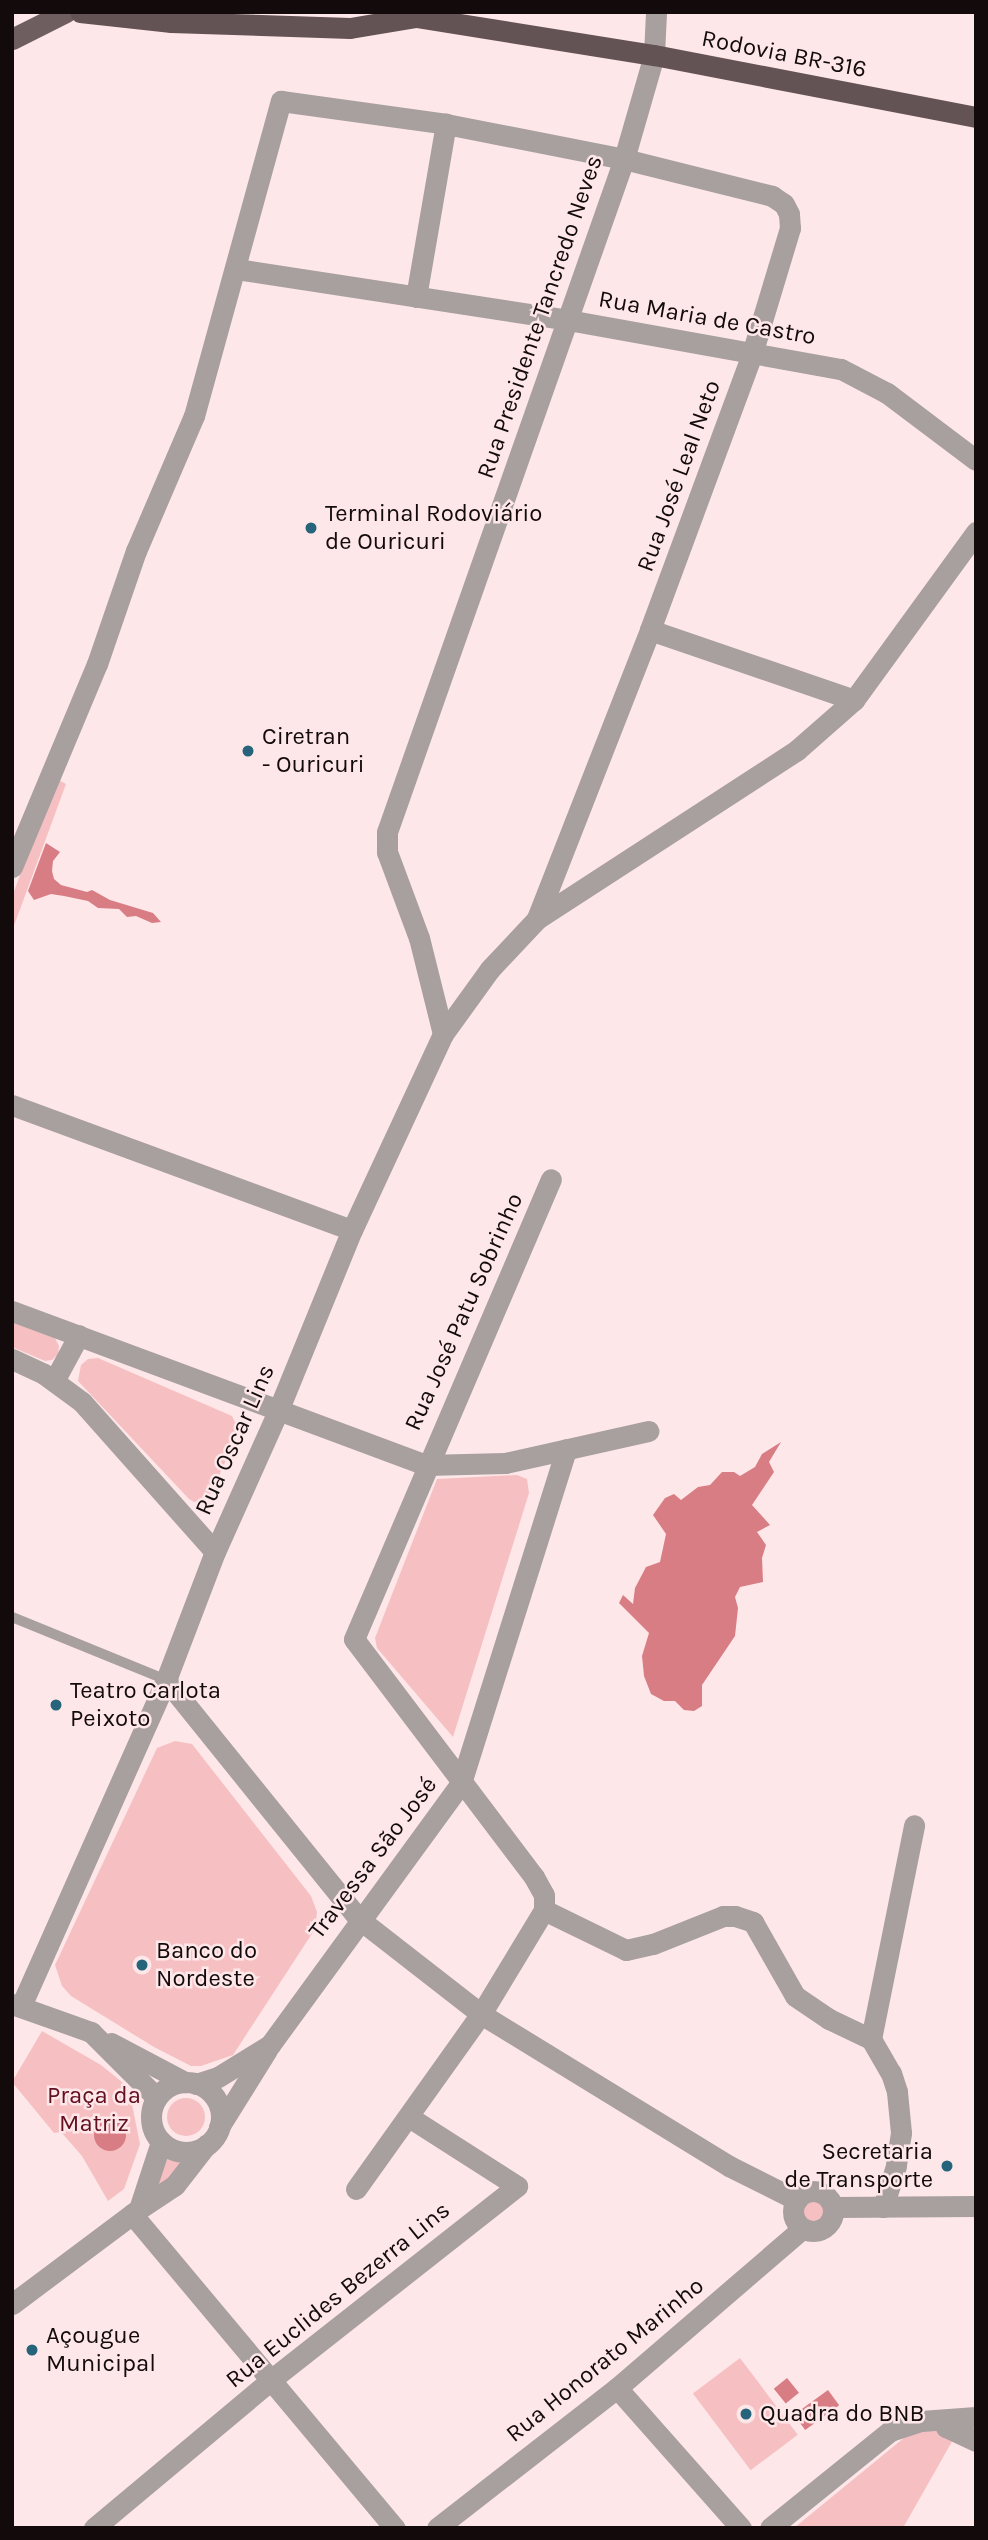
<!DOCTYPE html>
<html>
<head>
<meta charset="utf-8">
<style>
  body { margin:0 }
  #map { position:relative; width:988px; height:2540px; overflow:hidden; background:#fee7e8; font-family:Karla,sans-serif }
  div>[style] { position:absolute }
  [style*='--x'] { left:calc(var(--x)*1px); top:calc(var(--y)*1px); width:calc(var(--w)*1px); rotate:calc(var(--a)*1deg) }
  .green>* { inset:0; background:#f6c0c3; transform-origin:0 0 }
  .round { border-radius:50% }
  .water>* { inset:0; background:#d87d84; transform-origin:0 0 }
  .service>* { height:10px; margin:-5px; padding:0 5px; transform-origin:5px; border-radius:5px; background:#a89f9f }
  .minor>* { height:21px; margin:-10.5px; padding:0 10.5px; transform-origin:10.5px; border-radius:10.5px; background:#a89f9f }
  .minor>.ring { margin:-10.5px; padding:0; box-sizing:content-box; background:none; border:21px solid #a89f9f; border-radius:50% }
  .primary>* { height:21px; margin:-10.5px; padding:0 10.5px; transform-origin:10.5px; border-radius:10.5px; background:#6f5e5f }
  .trunk>* { height:21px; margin:-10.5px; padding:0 10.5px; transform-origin:10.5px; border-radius:10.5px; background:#645354 }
  .dots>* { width:19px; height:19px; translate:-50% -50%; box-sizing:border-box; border:4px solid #fee7e8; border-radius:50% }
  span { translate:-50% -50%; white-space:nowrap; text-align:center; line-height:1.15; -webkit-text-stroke:5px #fee7e8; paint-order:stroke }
  .street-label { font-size:24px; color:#120a0b }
  .poi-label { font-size:24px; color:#120a0b }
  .left { translate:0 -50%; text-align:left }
  .right { translate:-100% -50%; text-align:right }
  .park-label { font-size:24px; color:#620f20 }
  .frame { position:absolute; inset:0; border:14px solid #120a0b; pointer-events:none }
</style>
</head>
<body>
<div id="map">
  <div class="green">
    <i style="clip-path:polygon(55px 778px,66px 784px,12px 931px,12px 897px)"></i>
    <i style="clip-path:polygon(12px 1321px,55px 1338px,59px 1346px,58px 1354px,52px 1360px,45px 1361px,12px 1347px)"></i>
    <i style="clip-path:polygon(98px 1358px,232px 1416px,237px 1426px,236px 1438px,209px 1498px,194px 1502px,189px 1499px,78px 1381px,81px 1365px,88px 1359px)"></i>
    <i style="clip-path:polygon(517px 1475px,527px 1479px,529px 1493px,453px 1737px,377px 1648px,375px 1638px,437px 1479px)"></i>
    <i style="clip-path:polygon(175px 1741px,192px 1744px,311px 1896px,317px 1912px,315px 1929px,233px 2055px,201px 2066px,191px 2066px,154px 2047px,71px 1996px,62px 1986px,55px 1965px,157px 1748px)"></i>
    <i style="clip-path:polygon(42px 2031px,101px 2065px,122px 2082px,130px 2094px,140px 2144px,124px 2189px,108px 2201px,82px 2156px,61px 2132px,54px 2133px,12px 2082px)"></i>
    <i class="round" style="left:167px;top:2098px;width:38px;height:38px"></i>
    <i style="clip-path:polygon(163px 2148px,191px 2157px,156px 2197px)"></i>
    <i class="round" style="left:801px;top:2199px;width:24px;height:24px"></i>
    <i style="left:740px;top:2358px;width:96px;height:59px;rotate:53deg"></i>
    <i style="clip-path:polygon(976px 2417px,976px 2448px,954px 2438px,903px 2528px,794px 2528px,916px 2428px)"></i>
  </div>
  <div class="water">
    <i style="clip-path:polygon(46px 843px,60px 852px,53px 861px,52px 871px,54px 879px,61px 885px,87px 892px,92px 890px,110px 900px,153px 913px,161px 922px,152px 923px,136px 916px,127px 917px,119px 909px,98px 908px,88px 901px,64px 896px,51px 894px,34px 900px,28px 891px)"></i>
    <i style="clip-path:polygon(781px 1442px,769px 1462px,774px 1472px,752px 1505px,770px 1525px,757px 1532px,766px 1545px,762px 1558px,763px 1582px,740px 1587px,735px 1597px,738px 1608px,735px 1636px,702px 1685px,702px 1706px,694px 1711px,684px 1710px,675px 1701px,664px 1701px,651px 1694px,644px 1676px,642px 1656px,649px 1633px,619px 1603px,623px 1595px,633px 1604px,635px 1588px,646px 1567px,660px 1562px,666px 1534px,653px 1515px,665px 1498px,674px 1494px,681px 1500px,698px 1487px,710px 1485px,722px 1472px,734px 1472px,740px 1476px,755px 1467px,762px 1454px)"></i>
    <i class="round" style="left:94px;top:2119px;width:32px;height:32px"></i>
    <i style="left:787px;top:2378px;width:19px;height:17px;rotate:51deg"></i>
    <i style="left:828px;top:2390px;width:19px;height:42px;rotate:54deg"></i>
  </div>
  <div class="service">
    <i style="--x:12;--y:1617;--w:166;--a:22.2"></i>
  </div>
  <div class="minor">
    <i style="--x:236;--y:269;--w:336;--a:8.7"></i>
    <i style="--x:568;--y:320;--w:277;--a:10.2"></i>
    <i style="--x:841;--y:369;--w:52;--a:27.6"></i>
    <i style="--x:887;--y:393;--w:111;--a:37"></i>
    <i style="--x:416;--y:297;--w:176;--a:-80.2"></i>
    <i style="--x:650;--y:630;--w:216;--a:18.9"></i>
    <i style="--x:12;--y:867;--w:220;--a:-67.3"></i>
    <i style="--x:97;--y:664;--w:120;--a:-71"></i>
    <i style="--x:136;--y:551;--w:147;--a:-66.8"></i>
    <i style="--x:194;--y:416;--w:327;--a:-74.6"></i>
    <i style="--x:281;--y:101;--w:167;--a:7.9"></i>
    <i style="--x:446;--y:124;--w:181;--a:11.1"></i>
    <i style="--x:624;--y:159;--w:153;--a:14"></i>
    <i style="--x:772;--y:196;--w:14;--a:34"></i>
    <i style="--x:784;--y:204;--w:11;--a:63"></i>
    <i style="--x:789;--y:214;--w:14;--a:86"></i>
    <i style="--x:790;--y:228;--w:132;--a:106.8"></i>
    <i style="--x:752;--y:354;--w:294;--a:110.3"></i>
    <i style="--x:650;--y:630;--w:310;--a:111.4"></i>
    <i style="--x:443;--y:1034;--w:99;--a:-104"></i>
    <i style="--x:419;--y:938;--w:92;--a:-110.4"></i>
    <i style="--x:387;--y:852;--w:20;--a:-90"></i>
    <i style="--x:387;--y:832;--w:714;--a:-70.6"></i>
    <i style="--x:624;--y:159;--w:108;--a:-73.9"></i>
    <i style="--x:654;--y:55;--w:43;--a:-87.3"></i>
    <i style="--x:12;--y:1105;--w:362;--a:20.2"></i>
    <i style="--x:12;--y:1311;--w:442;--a:20.4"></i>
    <i style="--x:426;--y:1465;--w:79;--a:-1.5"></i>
    <i style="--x:505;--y:1463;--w:147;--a:-12.6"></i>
    <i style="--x:12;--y:1359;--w:35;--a:25"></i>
    <i style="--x:44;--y:1374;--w:47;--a:36.4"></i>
    <i style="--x:82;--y:1402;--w:200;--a:48.4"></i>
    <i style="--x:54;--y:1381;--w:52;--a:-61.5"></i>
    <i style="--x:166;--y:1680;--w:307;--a:51.1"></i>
    <i style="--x:359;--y:1919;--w:155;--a:37.9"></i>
    <i style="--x:481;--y:2014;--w:291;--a:31.5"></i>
    <i style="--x:729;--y:2166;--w:76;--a:26.6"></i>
    <i style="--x:544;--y:1910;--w:91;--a:26"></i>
    <i style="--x:626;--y:1950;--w:28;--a:-13"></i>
    <i style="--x:653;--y:1944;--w:75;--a:-21.8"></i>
    <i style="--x:723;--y:1916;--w:12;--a:0"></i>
    <i style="--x:735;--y:1916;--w:19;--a:18"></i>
    <i style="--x:753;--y:1922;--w:85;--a:60.4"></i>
    <i style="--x:795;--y:1996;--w:41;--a:34.1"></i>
    <i style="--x:829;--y:2019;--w:47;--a:25.5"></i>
    <i style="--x:871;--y:2039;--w:39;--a:60"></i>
    <i style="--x:891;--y:2073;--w:20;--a:72"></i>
    <i style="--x:897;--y:2092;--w:41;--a:84.4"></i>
    <i style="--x:901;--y:2133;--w:33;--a:99"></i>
    <i style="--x:896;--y:2166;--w:43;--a:107.6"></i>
    <i style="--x:12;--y:2004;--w:84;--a:19.5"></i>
    <i style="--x:91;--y:2032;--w:93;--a:45"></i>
    <i style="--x:21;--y:2006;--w:357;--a:-66"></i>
    <i style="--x:166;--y:1680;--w:137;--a:-69.1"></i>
    <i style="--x:215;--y:1552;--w:154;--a:-65.9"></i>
    <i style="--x:278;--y:1411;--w:196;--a:-67.8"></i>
    <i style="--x:352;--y:1230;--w:216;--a:-65.1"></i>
    <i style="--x:443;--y:1034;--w:80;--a:-54.1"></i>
    <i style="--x:490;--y:969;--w:69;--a:-46.8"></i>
    <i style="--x:537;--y:919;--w:310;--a:-33"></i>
    <i style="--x:797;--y:750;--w:76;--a:-41.3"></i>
    <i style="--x:854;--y:700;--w:208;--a:-54"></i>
    <i style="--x:871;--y:2039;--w:218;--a:-78.6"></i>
    <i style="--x:111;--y:2043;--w:84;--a:27.8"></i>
    <i class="ring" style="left:151px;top:2082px;width:49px;height:49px"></i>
    <i style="--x:196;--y:2084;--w:23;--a:-18"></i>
    <i style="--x:218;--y:2077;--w:61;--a:-31.6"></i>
    <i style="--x:270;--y:2045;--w:324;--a:-53.9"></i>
    <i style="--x:461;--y:1783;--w:350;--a:-72.5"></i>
    <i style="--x:219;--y:2127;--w:91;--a:-58.1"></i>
    <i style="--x:356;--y:2189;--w:215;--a:-54.5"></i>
    <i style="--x:481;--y:2014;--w:122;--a:-58.8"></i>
    <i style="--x:544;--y:1910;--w:15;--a:-90"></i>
    <i style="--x:544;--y:1895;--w:21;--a:-119"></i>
    <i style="--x:534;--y:1877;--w:298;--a:-127.1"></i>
    <i style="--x:354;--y:1639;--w:500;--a:-66.82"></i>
    <i class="ring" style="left:793px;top:2191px;width:19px;height:19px"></i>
    <i style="--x:833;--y:2207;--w:143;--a:-0.4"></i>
    <i style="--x:139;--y:2209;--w:71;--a:-71.8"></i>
    <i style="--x:132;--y:2214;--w:410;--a:50.1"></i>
    <i style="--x:12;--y:2304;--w:159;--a:-36.8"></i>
    <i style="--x:139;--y:2209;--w:43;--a:-33.7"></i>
    <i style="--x:175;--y:2185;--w:51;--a:-52.2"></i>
    <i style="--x:617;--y:2388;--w:187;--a:48.5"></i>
    <i style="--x:943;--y:2420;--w:8;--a:67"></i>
    <i style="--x:946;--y:2427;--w:33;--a:25"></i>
    <i style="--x:94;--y:2528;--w:232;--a:-39.9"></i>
    <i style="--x:272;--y:2379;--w:312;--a:-38.2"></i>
    <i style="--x:517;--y:2186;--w:128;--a:-147.4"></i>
    <i style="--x:437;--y:2528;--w:228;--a:-37.9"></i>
    <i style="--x:617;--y:2388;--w:245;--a:-40.7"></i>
    <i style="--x:770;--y:2528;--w:154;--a:-38.9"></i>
    <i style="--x:890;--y:2431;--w:33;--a:-18"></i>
    <i style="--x:921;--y:2421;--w:55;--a:-4.2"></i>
  </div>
  <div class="primary">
    <i style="--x:12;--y:39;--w:60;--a:-26.6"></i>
  </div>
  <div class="trunk">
    <i style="--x:80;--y:12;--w:92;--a:6.3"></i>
    <i style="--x:171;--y:22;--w:179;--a:1.9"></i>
    <i style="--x:350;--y:28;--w:67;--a:-9.5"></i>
    <i style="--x:416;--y:17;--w:241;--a:9.1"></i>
    <i style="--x:654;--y:55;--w:328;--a:10.9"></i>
  </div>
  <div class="dots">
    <i style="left:311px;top:528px;background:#26647b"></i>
    <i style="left:248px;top:751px;background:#26647b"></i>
    <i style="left:56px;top:1705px;background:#26647b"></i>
    <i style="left:142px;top:1965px;background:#26647b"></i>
    <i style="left:947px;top:2166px;background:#26647b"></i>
    <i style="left:32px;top:2350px;background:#26647b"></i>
    <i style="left:746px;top:2414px;background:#26647b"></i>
  </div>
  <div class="street-label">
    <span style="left:784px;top:54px;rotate:11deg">Rodovia BR-316</span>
    <span style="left:540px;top:317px;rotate:-71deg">Rua Presidente Tancredo Neves</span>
    <span style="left:707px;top:318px;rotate:10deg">Rua Maria de Castro</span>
    <span style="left:679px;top:476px;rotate:-70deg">Rua José Leal Neto</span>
    <span style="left:464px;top:1312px;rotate:-66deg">Rua José Patu Sobrinho</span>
    <span style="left:235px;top:1440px;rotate:-66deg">Rua Oscar Lins</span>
    <span style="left:373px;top:1858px;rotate:-53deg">Travessa São José</span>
    <span style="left:338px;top:2295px;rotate:-39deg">Rua Euclides Bezerra Lins</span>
    <span style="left:605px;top:2360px;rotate:-39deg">Rua Honorato Marinho</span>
  </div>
  <div class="poi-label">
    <span class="left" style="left:325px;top:528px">Terminal Rodoviário<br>de Ouricuri</span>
    <span class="left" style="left:262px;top:751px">Ciretran<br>- Ouricuri</span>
    <span class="left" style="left:70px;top:1705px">Teatro Carlota<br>Peixoto</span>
    <span class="left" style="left:156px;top:1965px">Banco do<br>Nordeste</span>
    <span class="right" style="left:933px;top:2166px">Secretaria<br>de Transporte</span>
    <span class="left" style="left:46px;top:2350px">Açougue<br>Municipal</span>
    <span class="left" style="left:760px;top:2414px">Quadra do BNB</span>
  </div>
  <div class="park-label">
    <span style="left:94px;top:2110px">Praça da<br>Matriz</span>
  </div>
  <div class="frame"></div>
</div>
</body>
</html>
